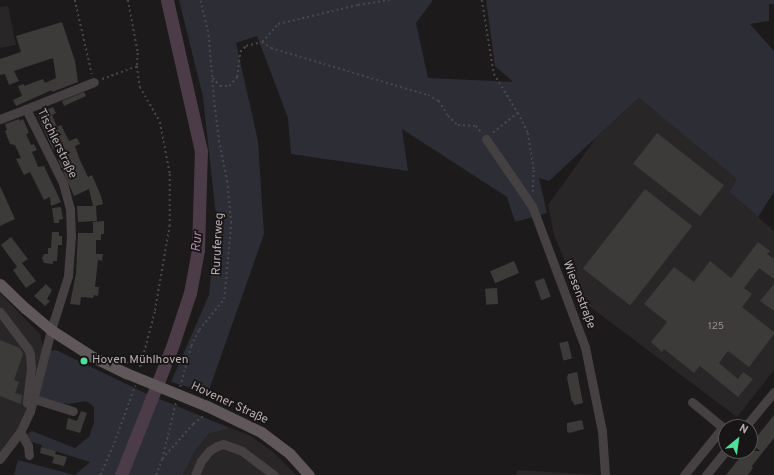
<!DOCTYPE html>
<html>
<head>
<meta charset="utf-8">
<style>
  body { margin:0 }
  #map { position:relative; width:774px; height:475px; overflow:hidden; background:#1c1a1a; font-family:Overpass,sans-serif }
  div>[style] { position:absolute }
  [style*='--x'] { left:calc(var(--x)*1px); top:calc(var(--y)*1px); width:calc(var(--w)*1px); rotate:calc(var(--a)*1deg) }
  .built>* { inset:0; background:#282626 }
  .green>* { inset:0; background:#2c2d35 }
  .river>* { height:13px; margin:-6.5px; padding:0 6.5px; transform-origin:6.5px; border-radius:6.5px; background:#4c3c47 }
  .building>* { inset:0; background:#3d3a3a; transform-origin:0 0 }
  .path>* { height:1.5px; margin-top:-0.75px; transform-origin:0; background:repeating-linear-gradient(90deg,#4c4548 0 2px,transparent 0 5px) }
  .minor>* { height:9px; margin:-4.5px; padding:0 4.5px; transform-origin:4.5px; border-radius:4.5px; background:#454042 }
  .major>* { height:11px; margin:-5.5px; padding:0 5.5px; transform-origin:5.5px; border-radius:5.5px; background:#5f575a }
  .major-bridge>* { height:11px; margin:-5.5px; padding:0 5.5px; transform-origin:5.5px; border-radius:5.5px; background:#5f575a }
  .dots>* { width:11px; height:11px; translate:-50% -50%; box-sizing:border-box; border:2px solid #171515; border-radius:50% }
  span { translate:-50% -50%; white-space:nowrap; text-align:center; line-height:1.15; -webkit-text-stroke:3.5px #171515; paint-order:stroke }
  .number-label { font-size:10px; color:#9b9195 }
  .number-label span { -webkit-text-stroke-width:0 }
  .street-label { font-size:12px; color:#baaeb3 }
  .poi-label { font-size:12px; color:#baaeb3 }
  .left { translate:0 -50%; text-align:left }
  .water-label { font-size:13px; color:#b089a4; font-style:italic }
  .north { position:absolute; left:718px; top:419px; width:40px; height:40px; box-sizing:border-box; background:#171515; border:1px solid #585254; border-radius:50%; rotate:29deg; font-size:11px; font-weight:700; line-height:16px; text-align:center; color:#baaeb3 }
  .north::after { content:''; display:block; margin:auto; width:14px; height:18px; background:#4edf98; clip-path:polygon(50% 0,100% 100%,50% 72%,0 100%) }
</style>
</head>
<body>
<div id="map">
  <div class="built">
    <i style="clip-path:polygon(8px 6px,16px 45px,0 48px,0 7px)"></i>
    <i style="clip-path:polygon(639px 98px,738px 179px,729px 192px,774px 231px,774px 370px,737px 417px,581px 300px,554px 235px,548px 205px,596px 138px)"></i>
    <i style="clip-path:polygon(0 293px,40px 334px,43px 348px,24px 420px,0 454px)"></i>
    <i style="clip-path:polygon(230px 428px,249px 435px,272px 451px,296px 475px,183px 475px,195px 451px,211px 432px)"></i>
    <i style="clip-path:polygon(518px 470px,598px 475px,516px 475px)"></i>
  </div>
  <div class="green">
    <i style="clip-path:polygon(179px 0,433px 0,416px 23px,428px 78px,513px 82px,495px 66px,486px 0,774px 0,774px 4px,769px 4px,769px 21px,750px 24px,774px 51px,774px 192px,758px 217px,729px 192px,737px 179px,639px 98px,549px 181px,539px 178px,547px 213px,515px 222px,507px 197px,402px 129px,408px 171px,291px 154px,288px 118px,257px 36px,236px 43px,258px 141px,264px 234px,208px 393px,171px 382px,209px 295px,216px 216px,203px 97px)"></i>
    <i style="clip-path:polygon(56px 350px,145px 393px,230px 428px,210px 433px,195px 451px,183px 475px,75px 475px,90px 462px,42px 447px,42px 445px,28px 441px,26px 435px,32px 431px,75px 448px,89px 437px,94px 422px,94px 407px,86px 401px,69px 404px,55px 403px,37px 398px,49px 351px)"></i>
    <i style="clip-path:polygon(18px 460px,74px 475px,14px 475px)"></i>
  </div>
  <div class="river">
    <i style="--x:121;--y:475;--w:138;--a:-68.3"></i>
    <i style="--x:172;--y:347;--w:57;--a:-71.6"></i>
    <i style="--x:190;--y:293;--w:44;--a:-79.5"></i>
    <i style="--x:198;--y:250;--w:99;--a:-88.3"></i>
    <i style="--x:201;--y:151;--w:155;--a:-102.7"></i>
  </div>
  <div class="building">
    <i style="clip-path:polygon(62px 22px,75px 61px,78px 82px,52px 92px,52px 90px,16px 106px,13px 100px,22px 96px,18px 86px,24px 84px,24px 86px,43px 79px,45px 83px,56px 78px,53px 58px,14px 71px,19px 81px,9px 85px,5px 74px,0 75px,0 59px,21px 52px,16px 36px)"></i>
    <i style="clip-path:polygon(84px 92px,86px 96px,64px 106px,62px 101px)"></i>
    <i style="clip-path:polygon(53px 107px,56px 113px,52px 115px,57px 127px,61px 125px,69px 141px,77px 138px,80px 144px,75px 146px,79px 158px,88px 177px,92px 175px,101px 196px,103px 204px,96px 206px,97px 221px,78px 222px,77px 206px,93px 206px,89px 189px,74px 196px,58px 160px,60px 159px,55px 149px,53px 150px,37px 114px)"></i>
    <i style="clip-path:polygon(19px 119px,20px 121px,23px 119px,29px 133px,26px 134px,31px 145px,34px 144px,37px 150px,32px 152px,35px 159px,38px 167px,44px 166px,61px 202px,51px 206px,50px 197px,44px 200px,30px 172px,24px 175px,16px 159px,21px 158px,15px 145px,10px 144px,5px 131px,7px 130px,5px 124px)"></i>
    <i style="left:657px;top:133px;width:85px;height:39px;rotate:38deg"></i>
    <i style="clip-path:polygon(0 186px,15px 219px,0 226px)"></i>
    <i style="left:645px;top:189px;width:60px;height:101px;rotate:38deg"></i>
    <i style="clip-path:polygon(61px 207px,63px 219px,59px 220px,59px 223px,54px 223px,52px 208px)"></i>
    <i style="clip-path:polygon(104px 221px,104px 234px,101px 234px,101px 240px,96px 240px,96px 254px,103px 254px,102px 261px,98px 260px,95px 287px,99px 287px,98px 296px,94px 295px,93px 298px,81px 297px,80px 305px,70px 304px,76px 273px,78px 233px,93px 233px,93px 222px)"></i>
    <i style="clip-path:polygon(52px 232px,59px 232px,59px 236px,62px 236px,62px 245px,58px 245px,57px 261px,53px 261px,53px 264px,44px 263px,42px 258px,44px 254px,48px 254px,48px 248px,51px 248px)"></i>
    <i style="clip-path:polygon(11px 237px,28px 259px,22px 263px,36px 281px,26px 288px,13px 270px,17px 267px,1px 245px)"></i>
    <i style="clip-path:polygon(758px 242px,770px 251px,767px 254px,774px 259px,774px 279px,759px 268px,744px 288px,752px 294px,742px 307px,774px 332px,774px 334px,749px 367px,728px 351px,719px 363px,738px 379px,743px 372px,753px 379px,738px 397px,700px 366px,694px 373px,664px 349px,662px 352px,651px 342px,667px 322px,644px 304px,674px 267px,694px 282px,710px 261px,731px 278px)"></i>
    <i style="left:514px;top:261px;width:13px;height:26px;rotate:67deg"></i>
    <i style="left:544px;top:278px;width:20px;height:10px;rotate:70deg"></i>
    <i style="clip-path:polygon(46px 284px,52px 290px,47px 299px,50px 301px,45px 306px,34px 296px)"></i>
    <i style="clip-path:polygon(774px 284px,774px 311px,760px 301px)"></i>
    <i style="left:497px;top:288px;width:16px;height:12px;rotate:86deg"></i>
    <i style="clip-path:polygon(0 340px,20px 348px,23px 354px,14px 380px,19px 382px,15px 393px,22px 395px,21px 404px,0 396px)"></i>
    <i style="left:568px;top:341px;width:18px;height:9px;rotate:77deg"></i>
    <i style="clip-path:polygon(577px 372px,583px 403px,574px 405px,573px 401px,572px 402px,567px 378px,568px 374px)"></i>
    <i style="clip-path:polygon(81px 411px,87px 413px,80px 433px,66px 429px,68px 418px,77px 421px)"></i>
    <i style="clip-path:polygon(774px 415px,774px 438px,752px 466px,753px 468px,748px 475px,726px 475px,745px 451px,760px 451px,751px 444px)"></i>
    <i style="clip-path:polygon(582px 420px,584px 429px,569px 433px,567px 431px,567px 423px)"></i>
    <i style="clip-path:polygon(41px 447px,56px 451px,55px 454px,67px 457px,64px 466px,52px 463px,54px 457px,40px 453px)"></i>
  </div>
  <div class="path">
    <i style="--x:75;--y:0;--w:76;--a:77.1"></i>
    <i style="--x:128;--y:0;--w:54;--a:79.3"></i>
    <i style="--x:138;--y:53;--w:13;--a:94"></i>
    <i style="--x:137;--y:66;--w:21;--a:82"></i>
    <i style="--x:140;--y:87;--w:40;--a:60.3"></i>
    <i style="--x:160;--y:122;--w:53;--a:79.1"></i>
    <i style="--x:170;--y:174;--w:51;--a:90"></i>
    <i style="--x:170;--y:225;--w:88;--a:99.8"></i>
    <i style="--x:155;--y:312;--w:59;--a:104.7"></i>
    <i style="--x:482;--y:0;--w:75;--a:80.8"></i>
    <i style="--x:494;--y:74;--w:46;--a:58.4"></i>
    <i style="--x:518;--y:113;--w:33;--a:141"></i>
    <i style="--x:262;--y:42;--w:11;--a:34"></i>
    <i style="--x:271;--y:48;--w:164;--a:16.7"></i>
    <i style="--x:428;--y:95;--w:13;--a:29"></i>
    <i style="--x:439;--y:101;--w:17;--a:59"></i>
    <i style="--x:448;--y:116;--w:13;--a:42"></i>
    <i style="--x:458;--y:125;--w:18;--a:3"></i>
    <i style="--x:476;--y:126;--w:8;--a:50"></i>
    <i style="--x:213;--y:78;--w:11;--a:49"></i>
    <i style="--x:220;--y:86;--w:9;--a:0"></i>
    <i style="--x:229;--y:86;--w:12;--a:-48"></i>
    <i style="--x:237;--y:77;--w:25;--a:-83"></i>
    <i style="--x:240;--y:52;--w:8;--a:-45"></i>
    <i style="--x:246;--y:46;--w:16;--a:-14"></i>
    <i style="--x:262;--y:42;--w:24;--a:-48"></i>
    <i style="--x:278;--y:24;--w:82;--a:-13.4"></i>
    <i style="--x:358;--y:5;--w:32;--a:-9"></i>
    <i style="--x:102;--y:79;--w:37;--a:-20"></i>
    <i style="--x:518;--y:113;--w:22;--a:63"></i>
    <i style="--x:528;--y:133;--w:37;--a:81"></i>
    <i style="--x:534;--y:170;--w:22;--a:93"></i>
    <i style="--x:126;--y:363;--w:16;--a:-7"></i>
    <i style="--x:180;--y:387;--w:42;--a:-75"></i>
    <i style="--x:191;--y:346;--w:18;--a:-63"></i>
    <i style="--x:199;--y:330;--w:40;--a:-51"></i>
    <i style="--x:224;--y:299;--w:76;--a:-84.7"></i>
    <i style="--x:231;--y:223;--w:41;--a:-95.6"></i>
    <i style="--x:227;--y:182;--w:41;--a:-101.3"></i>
    <i style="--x:219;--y:142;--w:40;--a:-97.1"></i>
    <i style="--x:214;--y:102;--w:70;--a:-94.9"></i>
    <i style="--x:208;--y:32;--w:33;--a:-104"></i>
    <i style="--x:162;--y:459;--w:47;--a:-48.5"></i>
    <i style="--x:193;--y:424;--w:15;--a:-37"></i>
    <i style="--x:100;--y:475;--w:35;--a:-66"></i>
    <i style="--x:114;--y:443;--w:61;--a:-69.8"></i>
    <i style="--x:156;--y:475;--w:17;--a:-69"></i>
    <i style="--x:162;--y:459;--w:59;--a:-76.2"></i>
  </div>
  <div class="minor">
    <i style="--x:26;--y:109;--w:73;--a:-21.7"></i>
    <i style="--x:0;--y:119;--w:28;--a:-21"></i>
    <i style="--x:26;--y:109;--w:83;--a:63.4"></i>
    <i style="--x:63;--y:183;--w:27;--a:75"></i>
    <i style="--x:70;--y:209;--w:27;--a:88"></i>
    <i style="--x:71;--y:236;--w:40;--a:94.3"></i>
    <i style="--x:68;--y:276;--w:57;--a:107.5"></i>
    <i style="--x:51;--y:330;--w:84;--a:104.5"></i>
    <i style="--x:30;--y:411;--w:23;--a:115"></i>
    <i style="--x:20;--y:432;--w:34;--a:127"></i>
    <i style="--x:486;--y:139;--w:81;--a:55.5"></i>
    <i style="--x:532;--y:206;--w:151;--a:69.4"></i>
    <i style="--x:585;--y:347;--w:86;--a:78.6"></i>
    <i style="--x:602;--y:431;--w:44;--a:86.1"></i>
    <i style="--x:0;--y:312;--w:46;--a:52.9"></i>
    <i style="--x:28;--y:349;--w:5;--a:68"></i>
    <i style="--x:30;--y:354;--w:14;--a:86"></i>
    <i style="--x:31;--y:368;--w:35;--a:97"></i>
    <i style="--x:28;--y:397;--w:47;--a:17.3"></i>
    <i style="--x:692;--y:402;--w:44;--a:39.5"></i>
    <i style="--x:745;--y:427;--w:45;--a:-50.4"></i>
    <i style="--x:20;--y:432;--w:16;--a:60"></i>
    <i style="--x:28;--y:446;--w:9;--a:84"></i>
    <i style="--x:195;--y:475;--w:15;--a:-67"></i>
    <i style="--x:201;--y:461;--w:13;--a:-51"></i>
    <i style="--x:209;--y:451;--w:9;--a:-32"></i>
    <i style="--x:217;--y:446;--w:6;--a:-18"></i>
    <i style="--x:223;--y:444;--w:20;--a:20"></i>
    <i style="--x:242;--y:451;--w:40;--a:37"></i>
    <i style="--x:684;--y:475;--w:62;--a:-50.9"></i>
    <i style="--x:706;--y:475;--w:32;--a:-51"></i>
  </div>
  <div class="major">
    <i style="--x:0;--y:284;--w:35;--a:44"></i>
    <i style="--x:25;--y:308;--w:34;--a:40"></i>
    <i style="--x:51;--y:330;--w:50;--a:32.7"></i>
    <i style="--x:93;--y:357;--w:37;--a:26"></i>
    <i style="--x:207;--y:406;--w:60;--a:25.7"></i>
    <i style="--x:261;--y:432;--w:36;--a:37"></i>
    <i style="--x:290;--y:454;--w:28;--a:48"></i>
  </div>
  <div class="major-bridge">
    <i style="--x:126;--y:373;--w:87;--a:22.2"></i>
  </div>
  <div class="dots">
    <i style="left:84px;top:361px;background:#4edf98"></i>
  </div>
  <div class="number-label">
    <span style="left:716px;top:327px">125</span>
  </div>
  <div class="street-label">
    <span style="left:56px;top:144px;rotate:64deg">Tischlerstraße</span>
    <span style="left:219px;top:244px;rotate:-87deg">Ruruferweg</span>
    <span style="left:578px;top:295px;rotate:69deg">Wiesenstraße</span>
    <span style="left:229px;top:404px;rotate:25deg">Hovener Straße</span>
  </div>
  <div class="poi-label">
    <span class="left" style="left:92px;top:361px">Hoven Mühlhoven</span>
  </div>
  <div class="water-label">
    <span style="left:198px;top:242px;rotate:-86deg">Rur</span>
  </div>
  <div class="north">N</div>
</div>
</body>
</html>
